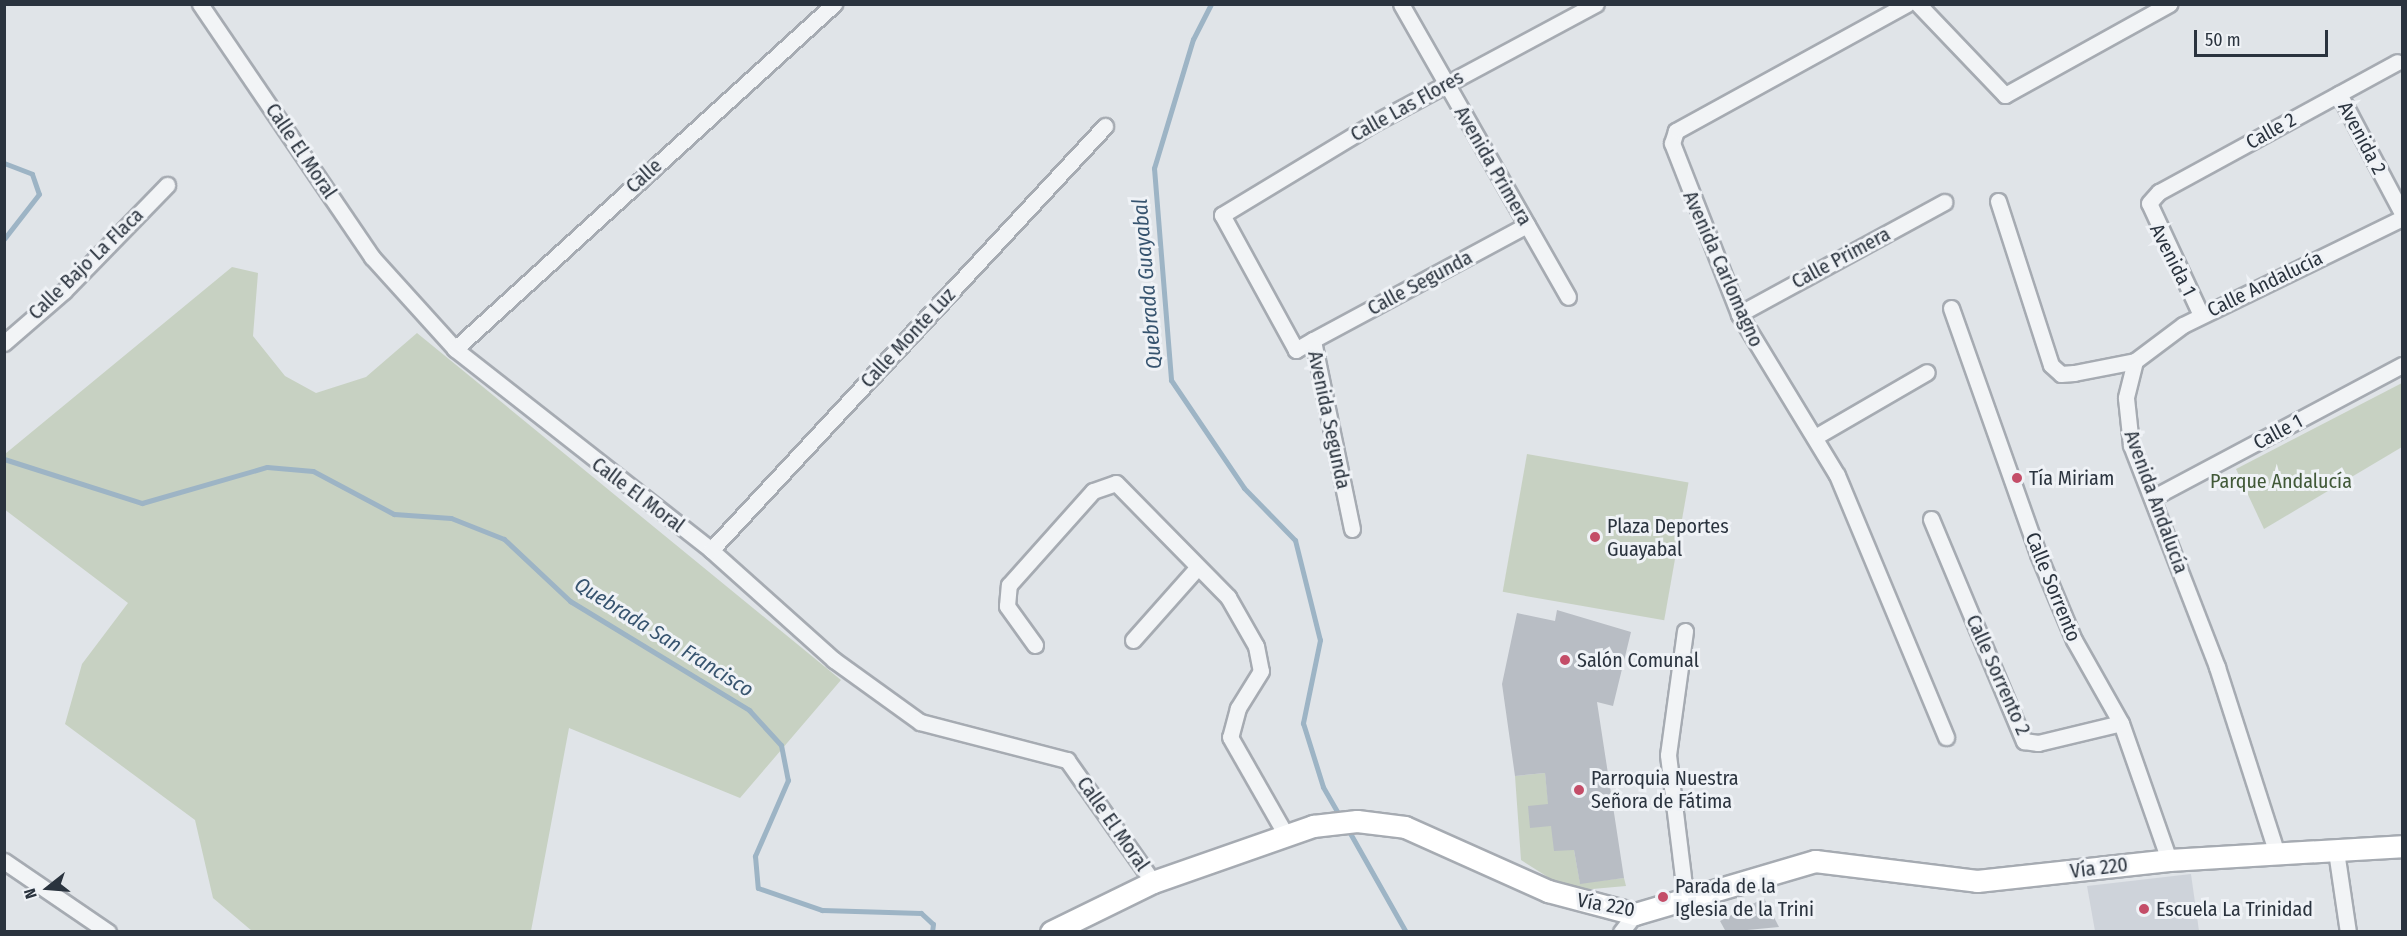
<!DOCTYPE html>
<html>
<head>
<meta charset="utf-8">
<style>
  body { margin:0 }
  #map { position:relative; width:2407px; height:936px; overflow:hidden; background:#e0e4e8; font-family:"Fira Sans Condensed",sans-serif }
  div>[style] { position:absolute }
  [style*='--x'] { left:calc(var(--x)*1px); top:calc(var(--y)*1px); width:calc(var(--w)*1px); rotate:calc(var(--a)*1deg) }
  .built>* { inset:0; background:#ced3da }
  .green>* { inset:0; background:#c7d1c2; transform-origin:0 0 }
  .stream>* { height:5px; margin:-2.5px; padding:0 2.5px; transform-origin:2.5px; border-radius:2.5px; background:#9db4c5 }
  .building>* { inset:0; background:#b8bdc4 }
  .roads { filter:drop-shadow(2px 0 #a6abb2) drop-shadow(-2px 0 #a6abb2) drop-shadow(0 2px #a6abb2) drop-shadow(0 -2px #a6abb2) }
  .minor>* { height:15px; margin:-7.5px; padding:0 7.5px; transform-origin:7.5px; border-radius:7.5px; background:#f2f4f6 }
  .secondary>* { height:21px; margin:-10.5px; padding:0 10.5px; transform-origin:10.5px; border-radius:10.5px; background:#fff }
  .dots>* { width:16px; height:16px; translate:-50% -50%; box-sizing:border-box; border:3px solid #eff2f6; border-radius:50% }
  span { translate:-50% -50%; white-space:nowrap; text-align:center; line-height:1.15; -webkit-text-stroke:6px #eff2f6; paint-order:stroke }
  .street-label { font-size:20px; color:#2a333e }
  .poi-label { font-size:20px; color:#2a333e }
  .left { translate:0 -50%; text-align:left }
  .park-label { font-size:20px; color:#415938 }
  .water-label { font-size:21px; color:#37546f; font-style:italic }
  .frame { position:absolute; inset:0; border:6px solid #2a333e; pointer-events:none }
  .north { position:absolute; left:18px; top:858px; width:60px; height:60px; -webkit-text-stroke:4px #eff2f6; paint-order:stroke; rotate:253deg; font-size:16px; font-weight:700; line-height:24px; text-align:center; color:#2a333e }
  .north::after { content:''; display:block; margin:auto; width:21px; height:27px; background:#2a333e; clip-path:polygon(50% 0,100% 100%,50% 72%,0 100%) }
  .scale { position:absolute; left:2194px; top:30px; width:134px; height:27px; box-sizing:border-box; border:3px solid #2a333e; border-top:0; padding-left:8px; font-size:18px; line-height:21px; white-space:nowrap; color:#2a333e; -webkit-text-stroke:4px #eff2f6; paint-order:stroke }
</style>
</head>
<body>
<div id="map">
  <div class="built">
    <i style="clip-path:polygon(2191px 874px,2199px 931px,2095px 931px,2087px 886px)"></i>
  </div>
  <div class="green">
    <i style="clip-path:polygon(232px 267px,258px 273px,253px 336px,285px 376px,316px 393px,366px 377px,417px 333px,841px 680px,740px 798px,569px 728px,531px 931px,252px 931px,213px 898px,195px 820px,65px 724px,82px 664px,128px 603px,4px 509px,5px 454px)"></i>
    <i style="clip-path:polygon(2402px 383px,2402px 447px,2264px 529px,2236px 469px)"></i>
    <i style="left:1527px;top:454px;width:164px;height:140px;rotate:10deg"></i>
    <i style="clip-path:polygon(1545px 773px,1551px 826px,1574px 850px,1580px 883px,1624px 878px,1626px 886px,1570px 891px,1521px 860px,1515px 776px)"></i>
  </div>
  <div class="stream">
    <i style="--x:1211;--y:4;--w:39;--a:117"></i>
    <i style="--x:1193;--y:39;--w:135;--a:106.8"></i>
    <i style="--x:1154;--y:168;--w:213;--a:85.4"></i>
    <i style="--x:1171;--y:380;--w:130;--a:55.9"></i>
    <i style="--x:1244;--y:488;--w:73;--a:45.6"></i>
    <i style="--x:1295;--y:540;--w:103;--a:76"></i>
    <i style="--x:1320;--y:640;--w:85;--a:101.6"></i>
    <i style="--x:1303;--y:723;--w:67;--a:72.6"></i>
    <i style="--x:1323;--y:787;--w:36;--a:60"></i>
    <i style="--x:4;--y:163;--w:30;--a:21"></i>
    <i style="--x:32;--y:174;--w:21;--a:71"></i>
    <i style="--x:39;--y:194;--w:57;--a:127.9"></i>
    <i style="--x:4;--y:459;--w:145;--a:17.7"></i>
    <i style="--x:142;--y:503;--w:130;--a:-16.1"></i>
    <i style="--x:267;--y:467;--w:46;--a:5"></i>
    <i style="--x:313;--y:471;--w:92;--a:28"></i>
    <i style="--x:394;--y:514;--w:57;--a:4"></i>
    <i style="--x:451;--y:518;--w:57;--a:21.6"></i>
    <i style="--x:504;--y:539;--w:91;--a:43.2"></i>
    <i style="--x:570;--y:601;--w:210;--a:31.3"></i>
    <i style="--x:749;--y:710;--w:47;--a:47.6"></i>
    <i style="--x:781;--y:745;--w:36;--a:79"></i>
    <i style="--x:788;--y:780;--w:83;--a:113.5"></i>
    <i style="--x:755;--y:856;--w:32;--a:85"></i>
    <i style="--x:758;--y:888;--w:68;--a:19"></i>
    <i style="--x:822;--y:910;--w:99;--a:1.7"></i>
    <i style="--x:921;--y:913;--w:16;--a:43"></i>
    <i style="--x:933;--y:924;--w:8;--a:97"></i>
    <i style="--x:1346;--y:826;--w:122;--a:60.5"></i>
  </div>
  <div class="building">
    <i style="clip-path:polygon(1557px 610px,1631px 632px,1613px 706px,1597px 702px,1624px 878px,1580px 884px,1574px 850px,1554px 851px,1551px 826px,1530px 828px,1528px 806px,1548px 804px,1545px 773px,1515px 776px,1502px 684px,1517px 613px,1555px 621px)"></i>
    <i style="clip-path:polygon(1764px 898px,1779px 927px,1726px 932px,1720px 921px)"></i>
  </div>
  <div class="roads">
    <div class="minor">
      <i style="--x:200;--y:4;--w:306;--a:55.8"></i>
      <i style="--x:372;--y:257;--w:124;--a:47.9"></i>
      <i style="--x:455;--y:349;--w:325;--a:38.1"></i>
      <i style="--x:711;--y:550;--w:165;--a:41.8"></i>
      <i style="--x:834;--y:660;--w:106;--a:35.8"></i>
      <i style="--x:920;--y:722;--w:152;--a:14.5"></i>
      <i style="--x:1067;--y:760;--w:149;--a:54.8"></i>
      <i style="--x:1401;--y:4;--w:337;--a:60.3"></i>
      <i style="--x:1907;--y:4;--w:264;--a:151.2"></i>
      <i style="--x:1676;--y:131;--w:13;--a:108"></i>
      <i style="--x:1672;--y:143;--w:184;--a:68.6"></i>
      <i style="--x:1739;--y:314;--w:188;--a:58.7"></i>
      <i style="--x:1837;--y:475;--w:284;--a:67.4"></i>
      <i style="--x:1918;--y:4;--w:126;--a:46.3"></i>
      <i style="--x:2005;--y:95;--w:188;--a:-29"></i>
      <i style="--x:2339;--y:94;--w:135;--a:62.1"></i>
      <i style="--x:1998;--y:201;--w:172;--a:72.1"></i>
      <i style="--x:2051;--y:365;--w:13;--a:42"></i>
      <i style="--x:2061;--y:374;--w:13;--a:-4"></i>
      <i style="--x:2074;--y:373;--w:62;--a:-11.1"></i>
      <i style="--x:2135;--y:361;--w:38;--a:104"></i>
      <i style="--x:2126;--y:398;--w:47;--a:83.9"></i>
      <i style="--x:2131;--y:445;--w:238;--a:68.8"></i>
      <i style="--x:2217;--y:667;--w:196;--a:72.2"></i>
      <i style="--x:1951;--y:308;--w:261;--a:70.5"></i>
      <i style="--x:2038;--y:554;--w:93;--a:67.3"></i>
      <i style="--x:2074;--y:640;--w:95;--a:60.5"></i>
      <i style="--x:2121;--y:723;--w:145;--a:70.7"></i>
      <i style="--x:1739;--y:314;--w:234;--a:-28.6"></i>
      <i style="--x:2201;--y:315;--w:123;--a:-114.9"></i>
      <i style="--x:2149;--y:203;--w:15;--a:-48"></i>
      <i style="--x:2159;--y:192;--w:271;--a:-28.6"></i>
      <i style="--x:1313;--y:340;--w:243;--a:-28.3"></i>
      <i style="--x:4;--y:343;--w:79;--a:-40.9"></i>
      <i style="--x:64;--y:291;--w:148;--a:-45.8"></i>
      <i style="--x:455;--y:349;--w:513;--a:-42.31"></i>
      <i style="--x:2135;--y:361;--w:60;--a:-36.9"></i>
      <i style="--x:2183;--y:325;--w:244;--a:-26"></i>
      <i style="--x:1815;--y:437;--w:129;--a:-30.1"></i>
      <i style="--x:2152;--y:498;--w:283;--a:-28"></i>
      <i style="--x:1931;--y:519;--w:241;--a:67.3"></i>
      <i style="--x:2024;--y:741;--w:14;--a:8"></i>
      <i style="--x:2038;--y:743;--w:85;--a:-13.5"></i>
      <i style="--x:1352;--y:529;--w:193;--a:-101.7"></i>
      <i style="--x:1313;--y:340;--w:20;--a:150"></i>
      <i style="--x:1296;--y:350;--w:154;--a:-118.7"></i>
      <i style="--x:1222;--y:215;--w:175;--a:-31.2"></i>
      <i style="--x:1372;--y:124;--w:254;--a:-28.2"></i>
      <i style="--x:711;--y:550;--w:579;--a:-47.1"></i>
      <i style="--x:1685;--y:631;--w:125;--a:97.8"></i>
      <i style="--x:1668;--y:755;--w:148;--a:83"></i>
      <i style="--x:1133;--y:640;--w:96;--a:-48.4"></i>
      <i style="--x:1035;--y:645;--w:48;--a:-125.7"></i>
      <i style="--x:1007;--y:606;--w:21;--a:-85"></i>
      <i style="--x:1009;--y:585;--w:126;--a:-48.2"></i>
      <i style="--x:1093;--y:491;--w:24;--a:-19"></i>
      <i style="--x:1116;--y:483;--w:160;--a:45.5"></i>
      <i style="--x:1228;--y:597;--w:56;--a:60.3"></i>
      <i style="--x:1256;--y:646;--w:25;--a:79"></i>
      <i style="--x:1261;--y:671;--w:44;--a:121.9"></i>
      <i style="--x:1238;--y:708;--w:30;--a:105"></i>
      <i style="--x:1230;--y:737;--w:113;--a:60.3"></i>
      <i style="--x:2336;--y:851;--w:82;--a:81.6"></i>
      <i style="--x:4;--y:861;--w:126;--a:34.3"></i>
      <i style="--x:1621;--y:932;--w:23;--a:-52"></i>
    </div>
    <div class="secondary">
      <i style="--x:1051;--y:932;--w:114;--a:-26.1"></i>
      <i style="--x:1153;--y:882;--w:170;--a:-19.3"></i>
      <i style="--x:1313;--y:826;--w:44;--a:-6.5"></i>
      <i style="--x:1357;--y:821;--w:48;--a:7.1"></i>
      <i style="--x:1405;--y:827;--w:157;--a:24.1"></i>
      <i style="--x:1548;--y:891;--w:90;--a:14.8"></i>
      <i style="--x:1635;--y:914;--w:188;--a:-16.4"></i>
      <i style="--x:1815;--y:861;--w:163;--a:7"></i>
      <i style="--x:1977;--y:881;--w:193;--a:-6.2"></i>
      <i style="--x:2169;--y:860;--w:233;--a:-3.4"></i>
    </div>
  </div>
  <div class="dots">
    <i style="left:2017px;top:478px;background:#c44d68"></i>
    <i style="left:1595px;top:537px;background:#c44d68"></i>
    <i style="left:1565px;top:660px;background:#c44d68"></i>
    <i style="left:1579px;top:790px;background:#c44d68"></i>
    <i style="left:1663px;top:897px;background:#c44d68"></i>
    <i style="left:2144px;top:909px;background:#c44d68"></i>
  </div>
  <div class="street-label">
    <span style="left:1407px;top:106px;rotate:-29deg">Calle Las Flores</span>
    <span style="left:2271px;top:131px;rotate:-29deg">Calle 2</span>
    <span style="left:2362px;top:138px;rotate:62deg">Avenida 2</span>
    <span style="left:301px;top:151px;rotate:56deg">Calle El Moral</span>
    <span style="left:1493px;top:166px;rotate:60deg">Avenida Primera</span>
    <span style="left:644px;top:176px;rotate:-42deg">Calle</span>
    <span style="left:1841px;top:258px;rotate:-28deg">Calle Primera</span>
    <span style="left:2173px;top:260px;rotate:63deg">Avenida 1</span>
    <span style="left:86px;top:264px;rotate:-44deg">Calle Bajo La Flaca</span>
    <span style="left:1723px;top:269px;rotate:66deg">Avenida Carlomagno</span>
    <span style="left:1420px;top:283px;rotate:-28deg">Calle Segunda</span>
    <span style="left:2265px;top:284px;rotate:-26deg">Calle Andalucía</span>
    <span style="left:908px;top:338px;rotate:-47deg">Calle Monte Luz</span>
    <span style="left:1329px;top:420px;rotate:78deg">Avenida Segunda</span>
    <span style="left:2278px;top:432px;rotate:-28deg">Calle 1</span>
    <span style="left:638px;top:495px;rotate:37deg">Calle El Moral</span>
    <span style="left:2156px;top:502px;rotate:70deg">Avenida Andalucía</span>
    <span style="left:2053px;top:587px;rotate:68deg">Calle Sorrento</span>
    <span style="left:1998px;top:675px;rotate:66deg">Calle Sorrento 2</span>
    <span style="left:1113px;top:824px;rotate:55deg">Calle El Moral</span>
    <span style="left:2099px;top:868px;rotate:-7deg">Vía 220</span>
    <span style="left:1606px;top:905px;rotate:10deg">Vía 220</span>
  </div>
  <div class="poi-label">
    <span class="left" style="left:2029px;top:478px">Tía Miriam</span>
    <span class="left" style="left:1607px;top:538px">Plaza Deportes<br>Guayabal</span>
    <span class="left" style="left:1577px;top:660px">Salón Comunal</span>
    <span class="left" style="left:1591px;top:790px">Parroquia Nuestra<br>Señora de Fátima</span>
    <span class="left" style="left:1675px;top:898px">Parada de la<br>Iglesia de la Trini</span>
    <span class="left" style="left:2156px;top:909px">Escuela La Trinidad</span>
  </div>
  <div class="park-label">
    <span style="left:2281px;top:481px">Parque Andalucía</span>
  </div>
  <div class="water-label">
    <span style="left:1147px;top:284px;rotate:-95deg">Quebrada Guayabal</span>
    <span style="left:664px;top:637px;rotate:32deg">Quebrada San Francisco</span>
  </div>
  <div class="frame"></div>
  <div class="north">N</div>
  <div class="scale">50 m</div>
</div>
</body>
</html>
